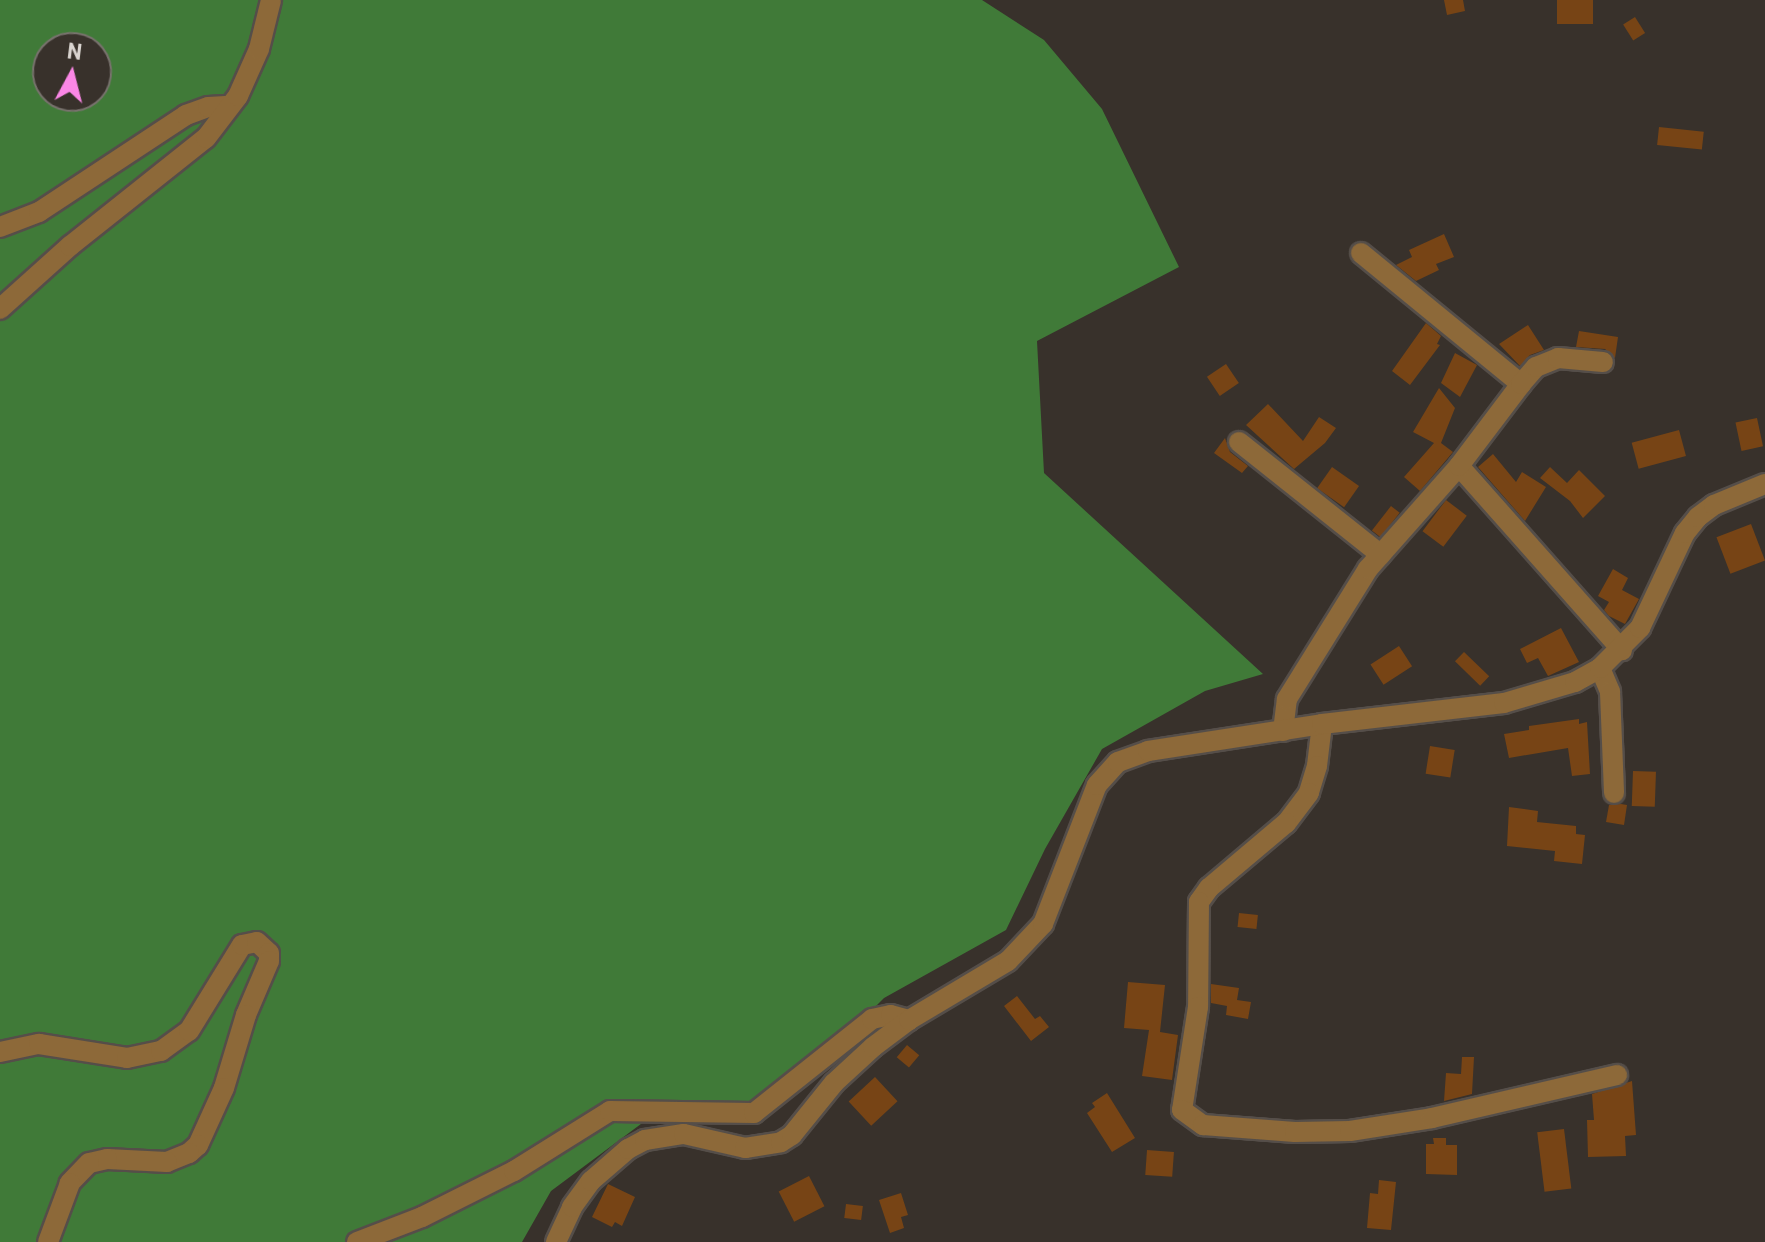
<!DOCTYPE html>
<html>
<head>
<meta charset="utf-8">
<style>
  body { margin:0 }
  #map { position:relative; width:1765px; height:1242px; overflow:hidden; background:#38312b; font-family:Barlow,sans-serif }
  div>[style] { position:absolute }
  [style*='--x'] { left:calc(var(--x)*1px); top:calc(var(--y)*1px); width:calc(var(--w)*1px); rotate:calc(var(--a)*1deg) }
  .forest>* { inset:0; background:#407a38 }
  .building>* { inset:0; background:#774415; transform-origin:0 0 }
  .roads { filter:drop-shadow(2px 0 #554e49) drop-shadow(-2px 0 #554e49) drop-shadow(0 2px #554e49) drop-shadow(0 -2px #554e49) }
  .minor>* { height:20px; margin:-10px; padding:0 10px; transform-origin:10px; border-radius:10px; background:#8d6939 }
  span { translate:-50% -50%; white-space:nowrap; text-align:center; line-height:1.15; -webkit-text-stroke:8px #38312b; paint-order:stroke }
  .north { position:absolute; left:32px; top:32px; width:80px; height:80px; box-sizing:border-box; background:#38312b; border:2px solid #78726d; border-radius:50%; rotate:7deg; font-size:22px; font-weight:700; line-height:32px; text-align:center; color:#d9d4d0 }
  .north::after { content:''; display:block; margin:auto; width:28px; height:36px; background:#fb87e6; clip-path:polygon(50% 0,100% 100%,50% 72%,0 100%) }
</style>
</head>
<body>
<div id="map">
  <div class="forest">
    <i style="clip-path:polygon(evenodd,0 0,982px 0,1044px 40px,1102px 109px,1179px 267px,1037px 341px,1044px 473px,1263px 674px,1205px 691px,1102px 749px,1045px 849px,1006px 930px,884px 998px,834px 1048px,738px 1125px,653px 1115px,551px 1191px,522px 1242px,0 1242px,0 0,48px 48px,96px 48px,96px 96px,48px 96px,48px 48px)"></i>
  </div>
  <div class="building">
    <i style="clip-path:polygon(1444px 0,1463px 0,1465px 11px,1447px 15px)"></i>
    <i style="left:1557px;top:0;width:36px;height:24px"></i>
    <i style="left:1635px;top:17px;width:19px;height:14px;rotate:58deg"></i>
    <i style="left:1659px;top:127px;width:45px;height:18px;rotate:6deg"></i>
    <i style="clip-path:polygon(1444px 234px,1454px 257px,1436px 264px,1439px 270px,1416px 281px,1396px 265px,1412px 257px,1409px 250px)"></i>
    <i style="clip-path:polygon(1426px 323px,1441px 336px,1437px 344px,1440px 345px,1410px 385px,1392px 371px)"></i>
    <i style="clip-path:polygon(1528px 325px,1544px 350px,1530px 355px,1520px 366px,1499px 344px)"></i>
    <i style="clip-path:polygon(1579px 331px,1618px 337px,1615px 358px,1605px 349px,1576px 347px)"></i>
    <i style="clip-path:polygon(1455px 353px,1477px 365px,1460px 397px,1441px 383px)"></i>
    <i style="left:1226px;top:364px;width:23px;height:23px;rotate:56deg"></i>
    <i style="clip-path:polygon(1439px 388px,1455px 408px,1441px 443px,1453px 452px,1420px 491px,1404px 477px,1434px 443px,1413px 432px)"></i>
    <i style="clip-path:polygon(1268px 404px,1303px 441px,1319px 417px,1336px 428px,1325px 443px,1294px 469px,1246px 425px)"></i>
    <i style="left:1757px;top:418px;width:29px;height:22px;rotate:78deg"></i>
    <i style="left:1679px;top:430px;width:27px;height:49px;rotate:75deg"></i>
    <i style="clip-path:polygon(1225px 438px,1230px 452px,1248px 466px,1242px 473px,1214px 453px)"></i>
    <i style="clip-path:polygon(1493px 454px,1516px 482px,1522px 472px,1546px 487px,1525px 521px,1478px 467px)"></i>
    <i style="left:1332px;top:467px;width:33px;height:26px;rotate:35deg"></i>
    <i style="clip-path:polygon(1550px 467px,1567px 483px,1579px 470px,1605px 496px,1583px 518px,1570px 501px,1540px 478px)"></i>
    <i style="left:1446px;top:500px;width:26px;height:39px;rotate:37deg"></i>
    <i style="left:1391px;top:506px;width:11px;height:31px;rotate:38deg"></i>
    <i style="left:1751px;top:524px;width:39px;height:37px;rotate:69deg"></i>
    <i style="clip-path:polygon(1613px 569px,1628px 578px,1622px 590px,1639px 599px,1625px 624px,1609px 616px,1604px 610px,1609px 602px,1598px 596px)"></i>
    <i style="clip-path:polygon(1561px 628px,1579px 662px,1548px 676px,1538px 658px,1527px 663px,1520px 649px)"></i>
    <i style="left:1399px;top:646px;width:24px;height:34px;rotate:57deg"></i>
    <i style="left:1464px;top:652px;width:35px;height:13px;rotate:44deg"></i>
    <i style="clip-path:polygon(1579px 719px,1579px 724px,1587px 722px,1590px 774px,1572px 776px,1568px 748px,1509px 758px,1504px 734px,1529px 730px,1529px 726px)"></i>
    <i style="left:1430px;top:746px;width:25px;height:28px;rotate:9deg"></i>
    <i style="left:1633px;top:771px;width:23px;height:35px;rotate:2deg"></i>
    <i style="clip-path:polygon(1621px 804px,1627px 805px,1624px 825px,1606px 822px,1609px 805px)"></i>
    <i style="clip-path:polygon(1509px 807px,1538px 811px,1537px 822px,1576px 826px,1576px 834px,1585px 835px,1582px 864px,1554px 861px,1555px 851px,1507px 846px)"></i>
    <i style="left:1239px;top:913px;width:19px;height:14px;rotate:6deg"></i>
    <i style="clip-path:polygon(1128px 982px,1165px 985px,1160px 1032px,1178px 1035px,1172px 1080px,1142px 1076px,1149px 1030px,1124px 1028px)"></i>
    <i style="clip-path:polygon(1211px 984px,1239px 988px,1237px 1000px,1251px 1002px,1248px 1019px,1226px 1015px,1227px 1006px,1211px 1003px)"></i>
    <i style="clip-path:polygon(1017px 996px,1035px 1019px,1040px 1016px,1049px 1027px,1031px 1041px,1004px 1006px)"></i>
    <i style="left:907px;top:1045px;width:16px;height:16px;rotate:40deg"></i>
    <i style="clip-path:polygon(1462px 1057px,1474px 1057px,1472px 1094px,1444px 1101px,1446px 1073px,1461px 1074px)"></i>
    <i style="left:875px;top:1077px;width:33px;height:36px;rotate:47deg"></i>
    <i style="clip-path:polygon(1632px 1081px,1636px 1135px,1625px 1136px,1626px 1156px,1588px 1157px,1587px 1120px,1594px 1120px,1592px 1094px)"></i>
    <i style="clip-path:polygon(1107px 1093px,1135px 1138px,1112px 1152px,1087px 1113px,1095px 1107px,1092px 1103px)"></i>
    <i style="left:1564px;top:1129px;width:60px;height:27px;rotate:83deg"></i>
    <i style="clip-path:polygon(1433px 1138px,1446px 1138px,1446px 1145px,1457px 1145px,1457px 1175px,1426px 1174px,1426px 1144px,1434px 1144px)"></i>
    <i style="left:1147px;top:1150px;width:27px;height:25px;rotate:4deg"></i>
    <i style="left:809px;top:1176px;width:34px;height:34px;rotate:63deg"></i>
    <i style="clip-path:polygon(1379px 1180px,1396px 1182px,1391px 1230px,1367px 1228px,1370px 1193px,1378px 1194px)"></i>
    <i style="clip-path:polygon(608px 1184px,635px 1197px,622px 1226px,615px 1222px,612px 1227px,592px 1217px)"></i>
    <i style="clip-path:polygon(901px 1193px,908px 1215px,901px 1217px,904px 1228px,890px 1233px,879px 1200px)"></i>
    <i style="left:846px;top:1204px;width:17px;height:14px;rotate:7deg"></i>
  </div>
  <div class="roads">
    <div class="minor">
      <i style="--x:0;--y:227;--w:42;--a:-21"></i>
      <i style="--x:39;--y:212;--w:176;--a:-33.4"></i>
      <i style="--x:186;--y:115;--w:23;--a:-20"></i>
      <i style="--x:208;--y:107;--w:22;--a:-3"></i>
      <i style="--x:1361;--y:253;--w:207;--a:39.3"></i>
      <i style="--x:0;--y:309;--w:94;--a:-42"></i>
      <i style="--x:70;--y:246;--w:174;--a:-38.5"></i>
      <i style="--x:206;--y:138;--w:53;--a:-52.7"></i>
      <i style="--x:238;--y:96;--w:51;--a:-65.9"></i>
      <i style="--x:259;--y:49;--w:50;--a:-76.2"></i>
      <i style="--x:1239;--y:442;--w:181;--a:38.5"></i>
      <i style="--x:1459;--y:466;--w:246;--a:48.5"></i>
      <i style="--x:1600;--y:668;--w:26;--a:67"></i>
      <i style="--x:1610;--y:692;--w:101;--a:87.7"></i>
      <i style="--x:1322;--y:724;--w:42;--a:96.8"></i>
      <i style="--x:1317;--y:766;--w:28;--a:107"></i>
      <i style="--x:1309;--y:793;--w:38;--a:127"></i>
      <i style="--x:1286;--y:823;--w:101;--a:139.8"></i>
      <i style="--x:1209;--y:888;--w:17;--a:126"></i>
      <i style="--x:1199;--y:902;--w:105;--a:90.5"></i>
      <i style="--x:1198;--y:1007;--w:104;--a:98.8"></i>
      <i style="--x:1182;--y:1110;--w:26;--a:36"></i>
      <i style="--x:1203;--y:1125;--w:92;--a:4.4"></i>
      <i style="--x:1295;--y:1132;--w:55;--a:-1"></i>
      <i style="--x:1350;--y:1131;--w:83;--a:-9"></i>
      <i style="--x:1432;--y:1118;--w:190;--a:-13.1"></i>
      <i style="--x:1283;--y:731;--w:32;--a:-83"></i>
      <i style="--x:1287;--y:699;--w:153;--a:-58.1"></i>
      <i style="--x:1368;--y:569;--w:137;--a:-48.5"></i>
      <i style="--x:1459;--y:466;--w:103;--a:-52.9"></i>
      <i style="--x:1521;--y:384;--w:23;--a:-49"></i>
      <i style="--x:1536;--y:367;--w:24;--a:-22"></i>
      <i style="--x:1558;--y:358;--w:45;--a:5.1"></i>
      <i style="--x:0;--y:1052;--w:40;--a:-12"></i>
      <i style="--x:39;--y:1044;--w:89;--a:9"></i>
      <i style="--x:127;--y:1058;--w:35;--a:-12"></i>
      <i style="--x:161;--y:1051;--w:34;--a:-36"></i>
      <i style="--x:189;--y:1031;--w:101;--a:-58.4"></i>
      <i style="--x:242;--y:945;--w:15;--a:-11"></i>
      <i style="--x:257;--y:942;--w:16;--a:43"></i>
      <i style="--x:269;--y:953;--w:8;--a:90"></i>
      <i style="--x:269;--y:961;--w:59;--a:113.1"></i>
      <i style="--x:246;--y:1015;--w:76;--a:106.8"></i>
      <i style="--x:224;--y:1088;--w:63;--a:114.5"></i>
      <i style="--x:198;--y:1145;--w:12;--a:138"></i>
      <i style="--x:189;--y:1153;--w:24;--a:158"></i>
      <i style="--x:167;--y:1162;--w:60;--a:-177.1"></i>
      <i style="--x:107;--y:1159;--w:18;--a:167"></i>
      <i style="--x:89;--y:1163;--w:28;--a:134"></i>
      <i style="--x:70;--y:1183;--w:63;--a:110.4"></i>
      <i style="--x:357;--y:1242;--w:70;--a:-21"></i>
      <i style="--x:422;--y:1217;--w:103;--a:-26.6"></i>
      <i style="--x:514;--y:1171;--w:113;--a:-32"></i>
      <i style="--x:610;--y:1111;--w:144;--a:0.8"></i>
      <i style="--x:754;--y:1113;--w:151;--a:-38.5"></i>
      <i style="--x:872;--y:1019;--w:19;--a:-12"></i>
      <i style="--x:891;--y:1015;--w:19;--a:16"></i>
      <i style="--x:556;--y:1242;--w:38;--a:-65"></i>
      <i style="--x:572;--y:1207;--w:32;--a:-54"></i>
      <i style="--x:591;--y:1181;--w:49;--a:-40.9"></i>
      <i style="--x:628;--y:1149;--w:19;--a:-28"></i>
      <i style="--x:645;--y:1140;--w:39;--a:-9"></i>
      <i style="--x:684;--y:1134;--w:63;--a:12.9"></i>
      <i style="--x:745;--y:1148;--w:36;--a:-9"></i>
      <i style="--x:781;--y:1142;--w:13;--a:-32"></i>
      <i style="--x:792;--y:1135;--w:67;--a:-51.1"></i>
      <i style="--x:834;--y:1083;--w:53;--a:-42.7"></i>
      <i style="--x:873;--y:1047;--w:45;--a:-36.9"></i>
      <i style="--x:909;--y:1020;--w:115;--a:-30.8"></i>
      <i style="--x:1008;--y:961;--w:51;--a:-46.6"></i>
      <i style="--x:1043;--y:924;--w:149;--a:-68.8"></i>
      <i style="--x:1097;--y:785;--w:31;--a:-48"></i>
      <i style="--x:1118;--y:762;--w:32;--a:-20"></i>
      <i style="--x:1148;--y:751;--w:176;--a:-8.8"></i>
      <i style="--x:1322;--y:724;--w:183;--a:-6.6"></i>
      <i style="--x:1504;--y:703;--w:74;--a:-16.5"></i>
      <i style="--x:1575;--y:682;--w:29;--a:-29"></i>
      <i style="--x:1600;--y:668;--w:57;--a:-45"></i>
      <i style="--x:1640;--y:628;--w:105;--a:-64.7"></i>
      <i style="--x:1685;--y:533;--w:21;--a:-51"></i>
      <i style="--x:1698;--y:517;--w:20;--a:-37"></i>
      <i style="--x:1714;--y:505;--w:55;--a:-22.4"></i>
    </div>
  </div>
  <div class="north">N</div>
</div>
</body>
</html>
